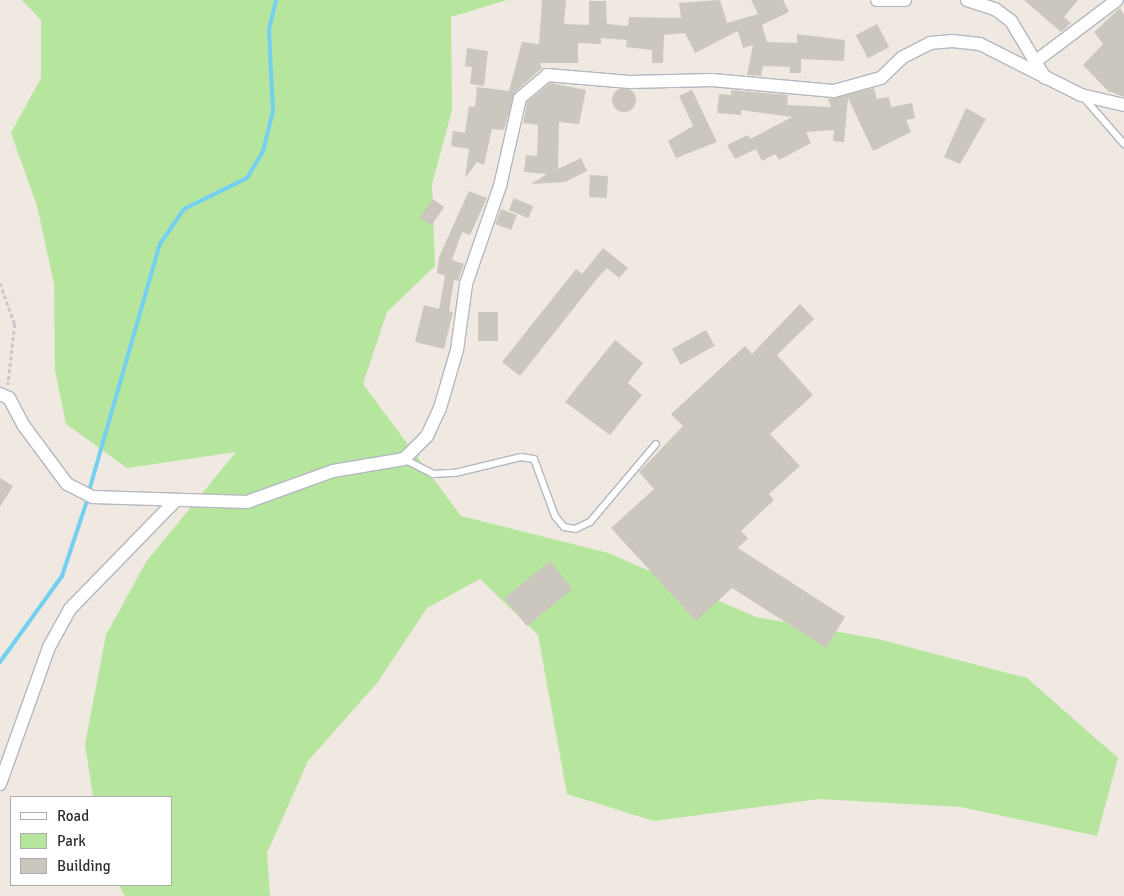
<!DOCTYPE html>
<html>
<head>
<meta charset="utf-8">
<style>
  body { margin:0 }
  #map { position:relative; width:1124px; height:896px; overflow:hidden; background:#efe9e1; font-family:Signika,sans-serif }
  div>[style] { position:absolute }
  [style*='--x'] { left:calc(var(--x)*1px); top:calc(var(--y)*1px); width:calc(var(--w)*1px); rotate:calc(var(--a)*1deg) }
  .green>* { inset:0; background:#b6e59e }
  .stream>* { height:4px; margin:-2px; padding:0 2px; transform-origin:2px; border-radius:2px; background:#75cff0 }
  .building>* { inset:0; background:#cbc7bf; transform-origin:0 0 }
  .round { border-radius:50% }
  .path>* { height:2.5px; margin-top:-1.25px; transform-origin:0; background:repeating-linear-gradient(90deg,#c9c9c9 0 4px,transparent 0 6.5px) }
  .roads { filter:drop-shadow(1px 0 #b4b7c1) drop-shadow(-1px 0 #b4b7c1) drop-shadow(0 1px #b4b7c1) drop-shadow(0 -1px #b4b7c1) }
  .service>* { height:6px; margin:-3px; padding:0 3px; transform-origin:3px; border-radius:3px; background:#fff }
  .minor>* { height:12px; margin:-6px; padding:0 6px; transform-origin:6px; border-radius:6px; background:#fff }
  span { translate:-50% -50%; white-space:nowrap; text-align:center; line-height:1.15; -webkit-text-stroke:4.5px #fff; paint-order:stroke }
  .legend { position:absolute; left:10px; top:796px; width:162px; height:90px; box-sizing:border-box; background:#fff; border:1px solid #ababab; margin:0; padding:6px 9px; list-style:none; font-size:15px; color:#2e2e2e }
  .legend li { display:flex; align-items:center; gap:10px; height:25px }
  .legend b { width:25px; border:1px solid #ababab }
</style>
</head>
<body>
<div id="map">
  <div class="green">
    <i style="clip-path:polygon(22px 0,507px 0,451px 17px,452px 110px,432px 184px,435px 266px,387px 312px,363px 384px,461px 516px,608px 553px,756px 617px,878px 639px,1027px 678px,1118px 758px,1097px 836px,961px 807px,819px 799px,654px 821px,567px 794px,538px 635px,480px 579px,427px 608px,377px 683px,308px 761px,267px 853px,270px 896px,125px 896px,119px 885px,171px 885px,171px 797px,93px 797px,85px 744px,106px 635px,146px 562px,236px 452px,127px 468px,66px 424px,55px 370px,54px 284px,37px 206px,11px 133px,41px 78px,41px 20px)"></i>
  </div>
  <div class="stream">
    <i style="--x:89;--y:491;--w:257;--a:-74"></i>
    <i style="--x:160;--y:244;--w:42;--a:-55.6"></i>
    <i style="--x:184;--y:209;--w:70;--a:-26.2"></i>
    <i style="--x:247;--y:178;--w:31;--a:-59"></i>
    <i style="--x:263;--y:151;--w:41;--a:-76"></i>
    <i style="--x:273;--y:111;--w:82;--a:-92.8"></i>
    <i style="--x:269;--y:29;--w:30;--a:-76"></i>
    <i style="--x:0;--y:662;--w:106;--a:-54.2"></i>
    <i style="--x:62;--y:576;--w:82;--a:-71.6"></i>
  </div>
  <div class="building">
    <i style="clip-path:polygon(542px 0,566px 0,564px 24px,589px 25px,589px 1px,606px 1px,607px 24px,628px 26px,629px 17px,681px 18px,679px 3px,720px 0,727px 23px,758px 14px,751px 0,783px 0,789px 12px,762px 25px,767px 42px,797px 43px,797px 34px,845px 40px,844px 61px,801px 59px,801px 73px,790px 73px,790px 67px,763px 66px,761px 76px,747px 75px,753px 45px,743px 48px,738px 31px,695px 53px,685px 33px,664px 35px,663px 63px,652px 63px,652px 50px,626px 47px,627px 40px,601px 38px,601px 44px,578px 43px,578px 63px,540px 63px,542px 68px,515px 92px,504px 130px,492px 129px,484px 165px,477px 162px,465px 178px,469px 149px,451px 146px,453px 131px,465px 133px,469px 106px,475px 107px,477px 87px,509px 91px,522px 42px,539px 44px)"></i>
    <i style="clip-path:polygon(1024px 0,1078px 0,1064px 17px,1071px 23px,1061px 32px)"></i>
    <i style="clip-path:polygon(1120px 8px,1124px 15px,1124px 97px,1108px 91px,1083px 65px,1103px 44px,1094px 32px)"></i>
    <i style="left:877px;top:24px;width:26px;height:24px;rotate:62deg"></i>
    <i style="clip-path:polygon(467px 48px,488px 51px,484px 86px,470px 84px,472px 67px,465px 66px)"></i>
    <i style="clip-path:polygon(550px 83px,586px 90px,579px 124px,559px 122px,558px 169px,581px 158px,587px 171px,565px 182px,531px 184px,547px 174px,524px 172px,526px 155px,537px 156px,538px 125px,523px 123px,527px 102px)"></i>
    <i style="clip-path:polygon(874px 88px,877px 99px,889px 97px,891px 107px,912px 103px,915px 118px,906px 120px,911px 132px,873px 151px,848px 98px,844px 142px,833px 141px,834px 130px,806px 132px,811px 143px,779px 160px,775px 154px,762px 161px,756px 149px,735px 159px,727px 145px,748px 135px,750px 139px,792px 117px,741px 110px,741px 115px,717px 113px,719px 94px,731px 95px,731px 90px,788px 95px,787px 105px,831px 107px,828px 99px)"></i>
    <i class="round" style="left:612px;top:88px;width:24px;height:24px"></i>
    <i style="clip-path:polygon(692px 90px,717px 142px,676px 158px,668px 141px,693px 126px,679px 96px)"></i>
    <i style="clip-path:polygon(966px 108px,986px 119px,960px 164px,944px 157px)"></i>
    <i style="left:590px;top:175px;width:18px;height:22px;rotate:3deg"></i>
    <i style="clip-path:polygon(469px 191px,487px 198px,470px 235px,462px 232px,452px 260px,464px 264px,458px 281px,454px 280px,449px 311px,453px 312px,444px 349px,415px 342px,424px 305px,439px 309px,445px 276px,437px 273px,439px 257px)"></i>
    <i style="left:514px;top:198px;width:21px;height:13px;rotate:23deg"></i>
    <i style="left:433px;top:199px;width:14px;height:23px;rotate:36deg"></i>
    <i style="left:501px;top:209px;width:17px;height:16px;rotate:21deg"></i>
    <i style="clip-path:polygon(603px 248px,628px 268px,619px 278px,607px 268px,600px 275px,520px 376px,502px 362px,576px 269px,582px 274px)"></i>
    <i style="clip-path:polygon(800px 304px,814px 319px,777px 355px,813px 395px,770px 434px,800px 466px,769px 494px,774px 500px,741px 531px,748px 538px,738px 548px,845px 617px,826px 648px,732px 588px,696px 621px,611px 528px,654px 489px,639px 472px,683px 426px,671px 414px,745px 346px,752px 354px)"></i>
    <i style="left:478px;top:312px;width:20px;height:29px"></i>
    <i style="left:706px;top:330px;width:18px;height:39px;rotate:61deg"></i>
    <i style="clip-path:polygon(615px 340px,643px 363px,628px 383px,642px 395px,610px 435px,565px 402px)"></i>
    <i style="clip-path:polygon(0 478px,13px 486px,0 507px)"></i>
    <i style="left:550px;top:561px;width:36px;height:59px;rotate:51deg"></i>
  </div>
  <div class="path">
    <i style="--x:0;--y:283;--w:44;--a:69.9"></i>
    <i style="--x:15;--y:324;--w:61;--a:96.5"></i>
  </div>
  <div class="roads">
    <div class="service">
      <i style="--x:1084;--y:98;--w:61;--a:49"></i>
      <i style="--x:404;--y:459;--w:33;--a:27"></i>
      <i style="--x:433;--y:474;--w:22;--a:-3"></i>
      <i style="--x:455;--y:473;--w:68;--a:-13.6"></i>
      <i style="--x:521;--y:457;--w:13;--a:9"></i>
      <i style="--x:534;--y:459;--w:61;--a:69.8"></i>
      <i style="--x:555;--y:516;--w:14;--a:51"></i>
      <i style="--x:564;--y:527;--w:11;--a:10"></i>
      <i style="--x:575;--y:529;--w:17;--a:-25"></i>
      <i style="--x:590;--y:522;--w:102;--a:-49.8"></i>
    </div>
    <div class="minor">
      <i style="--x:877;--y:0;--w:28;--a:0"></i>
      <i style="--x:967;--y:0;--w:29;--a:18"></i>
      <i style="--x:995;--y:9;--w:20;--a:37"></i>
      <i style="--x:1011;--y:21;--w:66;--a:59.2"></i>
      <i style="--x:1036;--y:61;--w:101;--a:-37"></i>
      <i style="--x:0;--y:394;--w:10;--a:24"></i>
      <i style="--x:9;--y:398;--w:32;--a:62"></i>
      <i style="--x:24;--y:426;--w:72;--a:53.4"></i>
      <i style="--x:67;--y:484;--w:29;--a:27"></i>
      <i style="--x:93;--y:497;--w:154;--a:1.9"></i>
      <i style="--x:247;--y:502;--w:91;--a:-19.8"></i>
      <i style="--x:333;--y:471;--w:72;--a:-9.6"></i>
      <i style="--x:404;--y:459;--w:33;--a:-45"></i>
      <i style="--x:427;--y:436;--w:31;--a:-65"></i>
      <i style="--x:440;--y:408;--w:60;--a:-73.7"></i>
      <i style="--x:457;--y:350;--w:67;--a:-82.2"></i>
      <i style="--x:466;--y:284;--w:104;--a:-70.9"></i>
      <i style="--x:500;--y:186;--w:90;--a:-77.2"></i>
      <i style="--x:520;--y:98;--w:35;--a:-40"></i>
      <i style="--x:547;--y:75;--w:83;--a:4.8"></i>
      <i style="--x:630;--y:82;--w:82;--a:-1.4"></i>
      <i style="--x:712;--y:80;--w:122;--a:5.2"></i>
      <i style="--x:834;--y:91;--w:49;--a:-15.5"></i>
      <i style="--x:881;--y:78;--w:30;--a:-44"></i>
      <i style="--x:903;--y:57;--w:30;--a:-27"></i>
      <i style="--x:930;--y:43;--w:22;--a:-5"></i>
      <i style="--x:952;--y:41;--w:28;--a:6"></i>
      <i style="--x:980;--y:44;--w:113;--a:26.8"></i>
      <i style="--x:1081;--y:95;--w:44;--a:13.1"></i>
      <i style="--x:0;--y:784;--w:145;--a:-70.3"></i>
      <i style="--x:49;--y:647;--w:43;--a:-61.1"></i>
      <i style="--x:70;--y:609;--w:151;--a:-45.8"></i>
    </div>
  </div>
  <ul class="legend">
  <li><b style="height:6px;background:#fff"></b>Road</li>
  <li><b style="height:14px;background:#b6e59e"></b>Park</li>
  <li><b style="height:14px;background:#cbc7bf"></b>Building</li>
  </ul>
</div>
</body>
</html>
